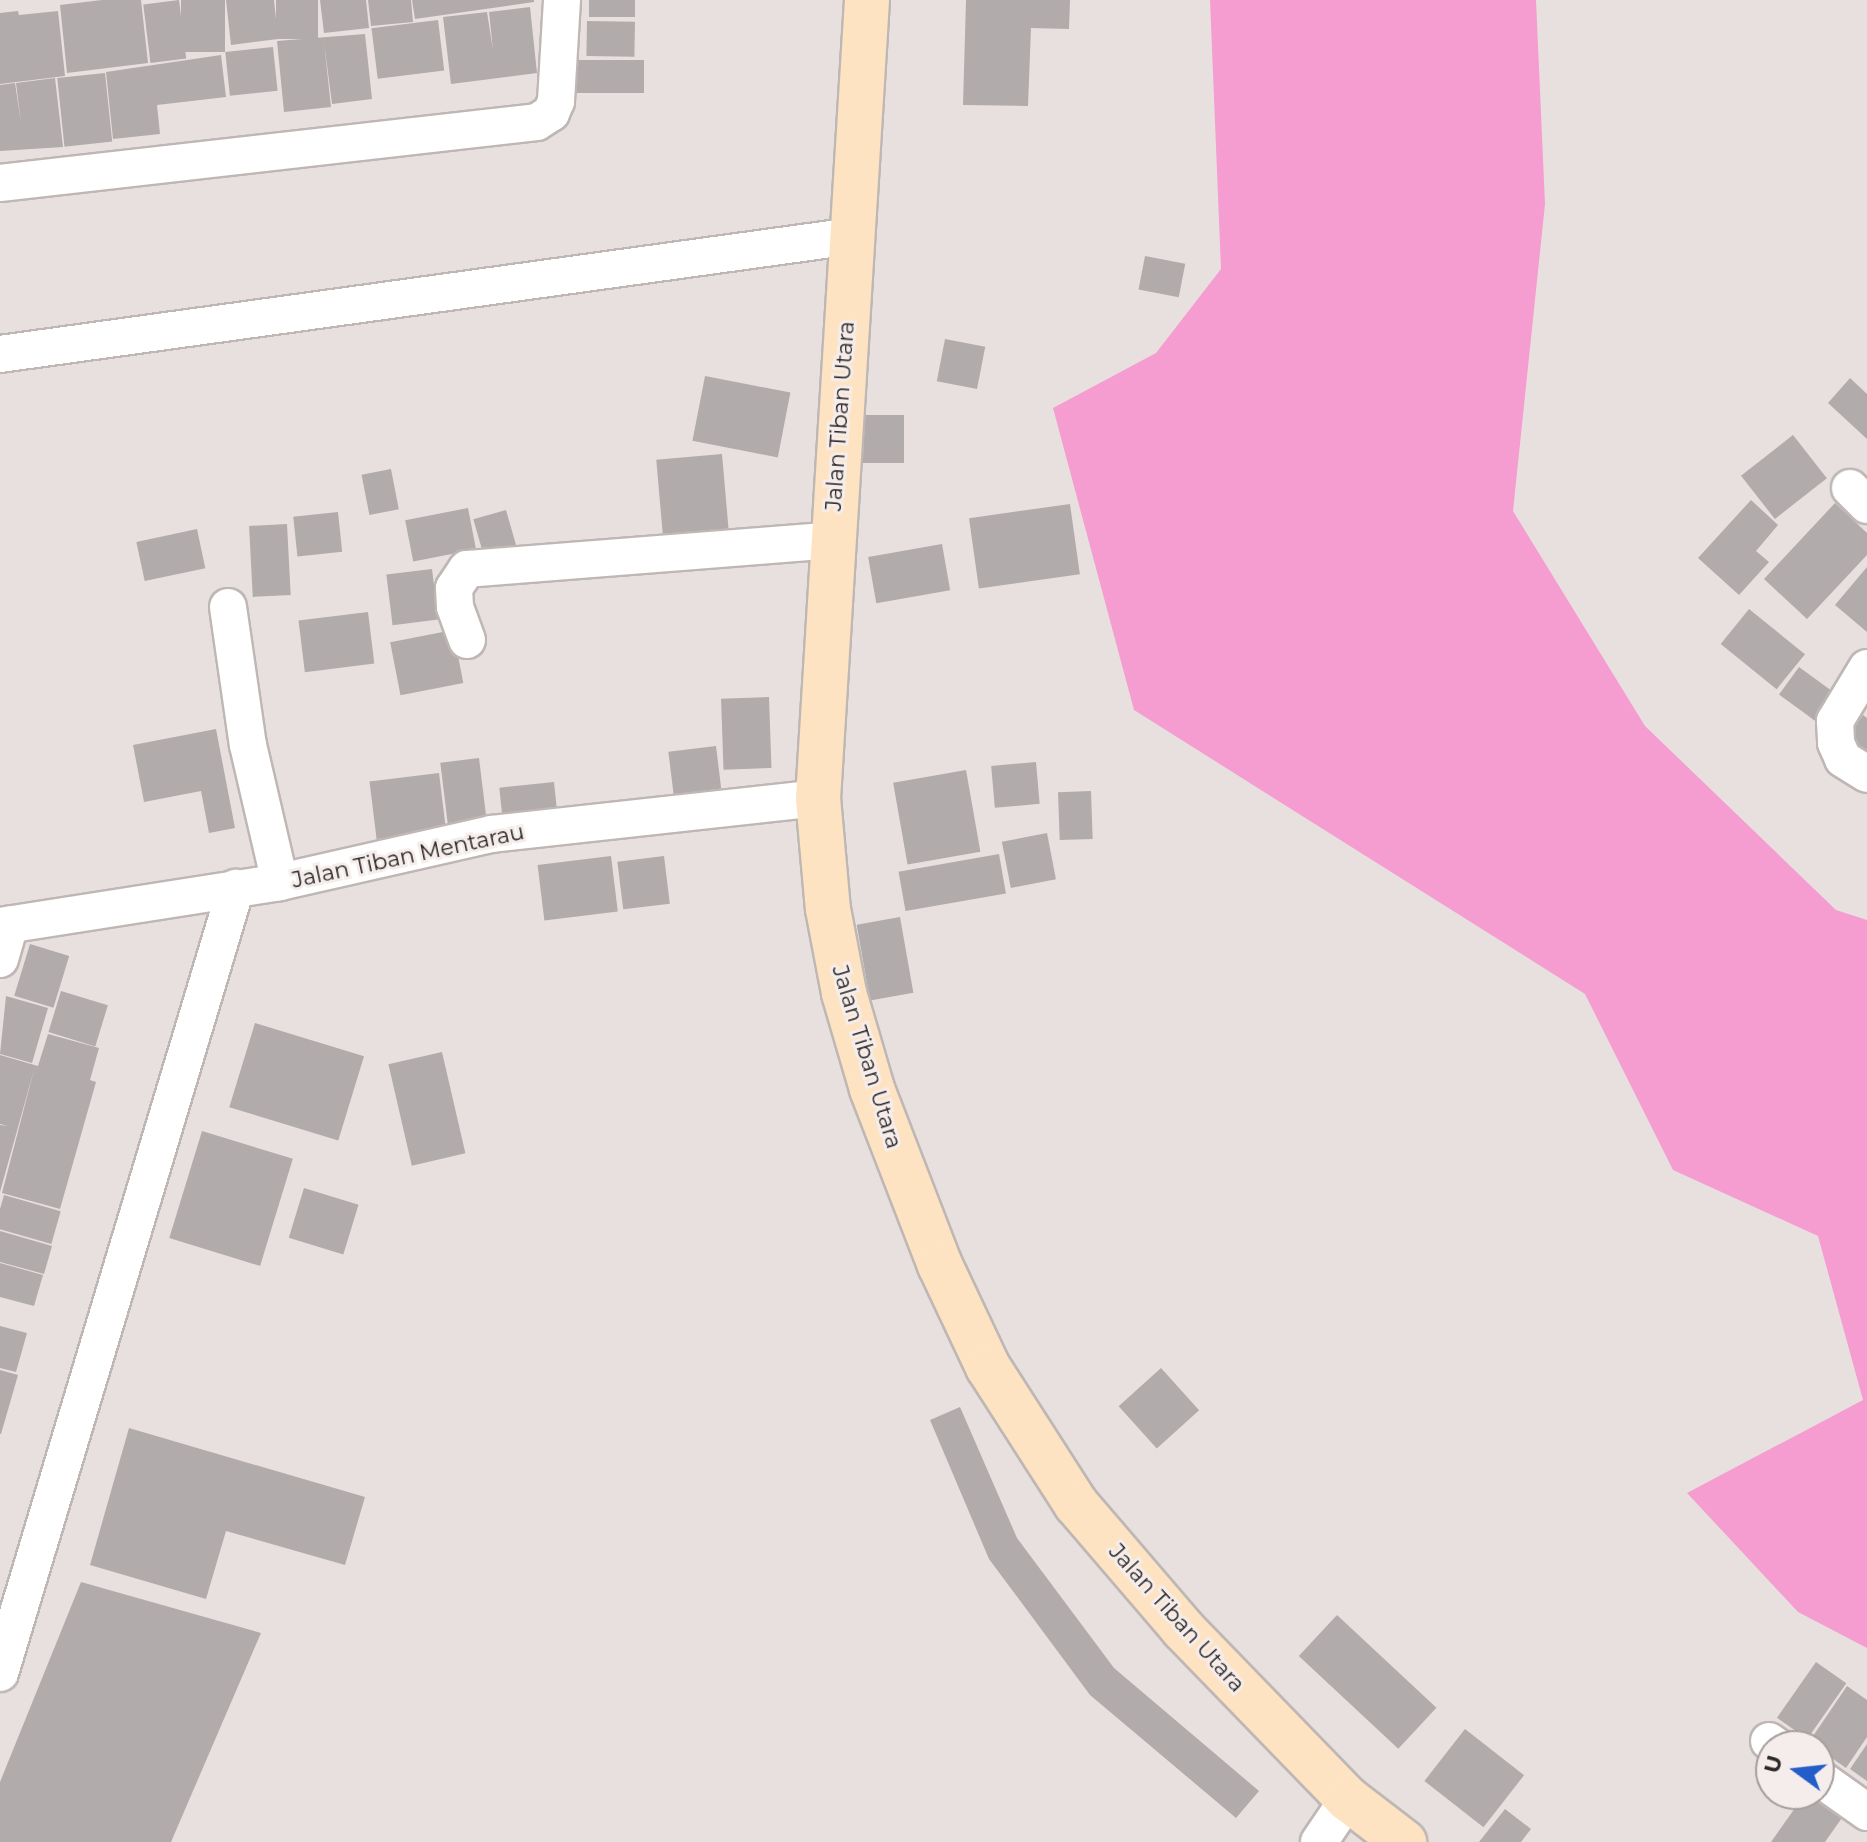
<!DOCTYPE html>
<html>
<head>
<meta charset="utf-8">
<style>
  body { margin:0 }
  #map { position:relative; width:1867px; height:1842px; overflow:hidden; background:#e8e0de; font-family:Montserrat,sans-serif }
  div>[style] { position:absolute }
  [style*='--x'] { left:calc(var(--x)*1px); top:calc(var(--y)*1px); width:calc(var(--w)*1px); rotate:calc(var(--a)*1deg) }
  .water>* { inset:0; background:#f59cd1 }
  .building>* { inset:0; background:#b2abab; transform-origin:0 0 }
  .roads { filter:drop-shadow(2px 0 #beb7b4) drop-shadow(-2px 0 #beb7b4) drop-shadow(0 2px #beb7b4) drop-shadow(0 -2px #beb7b4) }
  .street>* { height:36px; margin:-18px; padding:0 18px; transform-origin:18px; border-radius:18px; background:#fff }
  .secondary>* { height:44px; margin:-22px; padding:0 22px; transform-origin:22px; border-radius:22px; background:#fee3c3 }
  span { translate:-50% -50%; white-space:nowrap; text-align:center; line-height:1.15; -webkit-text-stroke:6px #f5edeb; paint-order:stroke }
  .street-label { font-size:22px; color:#2b2827 }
  .north { position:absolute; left:1755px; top:1730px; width:80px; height:80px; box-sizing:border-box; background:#f5edeb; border:2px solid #a49e9d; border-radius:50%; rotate:285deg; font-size:22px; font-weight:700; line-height:32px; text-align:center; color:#2b2827 }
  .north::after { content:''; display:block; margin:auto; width:28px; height:36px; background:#245dca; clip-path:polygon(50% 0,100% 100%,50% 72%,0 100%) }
</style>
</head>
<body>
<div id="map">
  <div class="water">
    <i style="clip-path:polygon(1210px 0,1536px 0,1545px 204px,1513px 511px,1645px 726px,1836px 910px,1867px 920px,1867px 1648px,1798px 1612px,1687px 1493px,1863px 1400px,1818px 1236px,1673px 1170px,1585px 994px,1134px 710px,1053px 408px,1156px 353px,1221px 269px)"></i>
  </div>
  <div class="building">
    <i style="clip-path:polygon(102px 0,141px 0,148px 63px,67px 73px,60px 5px)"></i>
    <i style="left:179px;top:0;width:59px;height:36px;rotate:83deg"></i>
    <i style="left:181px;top:0;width:44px;height:52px"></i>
    <i style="clip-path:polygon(226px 0,274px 0,278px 39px,231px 45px)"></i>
    <i style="left:276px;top:0;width:42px;height:39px"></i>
    <i style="clip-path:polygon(320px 0,366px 0,369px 28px,324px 33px)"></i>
    <i style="clip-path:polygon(368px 0,411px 0,413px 22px,371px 26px)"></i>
    <i style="clip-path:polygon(412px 0,534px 0,534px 2px,415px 19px)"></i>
    <i style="left:589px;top:0;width:46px;height:17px"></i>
    <i style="clip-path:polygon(966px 0,1070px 0,1069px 29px,1031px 28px,1028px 106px,963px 105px)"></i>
    <i style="clip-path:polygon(530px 7px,537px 73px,451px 84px,443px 17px,487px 12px,493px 50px,489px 12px)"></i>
    <i style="clip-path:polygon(18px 11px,19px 15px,58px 11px,65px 76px,0 84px,0 13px)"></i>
    <i style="left:438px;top:20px;width:51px;height:67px;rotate:83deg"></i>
    <i style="left:587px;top:21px;width:48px;height:35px;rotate:1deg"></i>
    <i style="clip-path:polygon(365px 34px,372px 99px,332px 104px,324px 42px,331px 107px,284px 112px,277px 41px)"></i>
    <i style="left:273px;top:47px;width:44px;height:48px;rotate:84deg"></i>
    <i style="clip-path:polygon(221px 55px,226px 97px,157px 105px,160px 134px,113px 139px,106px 72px)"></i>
    <i style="left:576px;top:60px;width:68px;height:33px"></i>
    <i style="left:105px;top:73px;width:69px;height:48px;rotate:84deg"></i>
    <i style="clip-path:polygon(55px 78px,63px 147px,0 151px,0 85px,15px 83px,21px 123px,16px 83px)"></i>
    <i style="left:1145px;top:256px;width:41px;height:34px;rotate:11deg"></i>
    <i style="left:945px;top:339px;width:41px;height:43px;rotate:11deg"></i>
    <i style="left:705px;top:376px;width:87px;height:66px;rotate:11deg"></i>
    <i style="clip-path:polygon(1850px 378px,1867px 394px,1867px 439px,1828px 403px)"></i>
    <i style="left:904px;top:415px;width:48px;height:41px;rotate:90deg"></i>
    <i style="left:1793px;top:435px;width:55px;height:66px;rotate:52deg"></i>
    <i style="left:722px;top:454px;width:86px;height:66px;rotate:85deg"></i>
    <i style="left:391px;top:469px;width:41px;height:30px;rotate:79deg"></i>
    <i style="clip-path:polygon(1751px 500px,1778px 525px,1756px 551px,1769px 562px,1739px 595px,1698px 558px)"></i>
    <i style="clip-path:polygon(1835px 503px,1867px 533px,1867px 555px,1807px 619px,1764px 579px)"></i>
    <i style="left:1070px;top:504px;width:71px;height:102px;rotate:82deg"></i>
    <i style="left:468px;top:508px;width:42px;height:64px;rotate:79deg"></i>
    <i style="left:506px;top:510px;width:43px;height:34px;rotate:74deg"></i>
    <i style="left:338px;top:512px;width:40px;height:45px;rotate:84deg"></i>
    <i style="left:287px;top:524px;width:71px;height:38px;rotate:87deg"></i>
    <i style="left:197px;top:529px;width:40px;height:62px;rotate:78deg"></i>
    <i style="left:942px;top:544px;width:47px;height:75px;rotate:80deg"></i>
    <i style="clip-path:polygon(1867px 567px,1867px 632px,1835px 605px)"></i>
    <i style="left:432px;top:569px;width:51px;height:46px;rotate:83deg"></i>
    <i style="left:1749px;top:609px;width:72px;height:45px;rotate:39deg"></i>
    <i style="left:368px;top:612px;width:52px;height:70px;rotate:83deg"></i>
    <i style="left:453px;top:630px;width:54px;height:64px;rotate:79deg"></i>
    <i style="left:1799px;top:667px;width:47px;height:34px;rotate:36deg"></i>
    <i style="left:769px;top:697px;width:71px;height:48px;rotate:88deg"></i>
    <i style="clip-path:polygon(1863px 715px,1867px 718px,1867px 767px,1840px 748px)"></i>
    <i style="clip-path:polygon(216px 729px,235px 828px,209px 833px,201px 791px,144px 802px,133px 745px)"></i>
    <i style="left:716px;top:746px;width:43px;height:48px;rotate:83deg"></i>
    <i style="left:479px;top:758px;width:68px;height:39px;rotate:83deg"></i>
    <i style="left:1036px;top:762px;width:42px;height:45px;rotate:85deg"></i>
    <i style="left:966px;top:770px;width:83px;height:74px;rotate:80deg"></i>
    <i style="left:439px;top:773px;width:58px;height:70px;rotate:83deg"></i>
    <i style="left:554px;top:782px;width:37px;height:55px;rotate:84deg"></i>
    <i style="left:1091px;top:791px;width:48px;height:33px;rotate:88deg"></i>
    <i style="left:1047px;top:833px;width:47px;height:46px;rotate:79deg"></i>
    <i style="left:999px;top:854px;width:40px;height:102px;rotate:80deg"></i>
    <i style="left:611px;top:856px;width:56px;height:74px;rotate:83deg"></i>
    <i style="left:664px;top:856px;width:48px;height:47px;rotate:83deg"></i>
    <i style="left:900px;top:917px;width:77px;height:44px;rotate:80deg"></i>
    <i style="left:30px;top:944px;width:41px;height:54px;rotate:17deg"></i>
    <i style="left:61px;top:991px;width:49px;height:43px;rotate:17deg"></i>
    <i style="clip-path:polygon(6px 996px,48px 1008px,32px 1063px,0 1054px)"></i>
    <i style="left:255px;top:1023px;width:114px;height:88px;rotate:17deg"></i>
    <i style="clip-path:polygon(48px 1034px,99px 1048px,90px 1080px,96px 1082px,60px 1209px,2px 1193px,35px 1066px,0 1192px,0 1125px,8px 1126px,0 1124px,0 1055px,38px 1066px)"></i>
    <i style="left:442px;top:1052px;width:104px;height:55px;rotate:77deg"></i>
    <i style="left:202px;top:1131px;width:95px;height:112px;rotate:17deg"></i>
    <i style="left:304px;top:1188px;width:57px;height:52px;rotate:17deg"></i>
    <i style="left:4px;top:1195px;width:59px;height:34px;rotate:16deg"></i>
    <i style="clip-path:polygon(0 1231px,52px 1246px,44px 1274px,0 1262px)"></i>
    <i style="clip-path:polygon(0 1263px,43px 1275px,34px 1306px,0 1297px)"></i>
    <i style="clip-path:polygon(0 1326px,27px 1333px,16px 1372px,0 1368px)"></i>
    <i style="left:1161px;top:1368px;width:57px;height:57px;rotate:48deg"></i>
    <i style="clip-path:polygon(0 1370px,18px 1375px,1px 1434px,0 1434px)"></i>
    <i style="clip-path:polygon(960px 1407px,1017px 1538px,1114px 1668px,1259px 1791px,1236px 1818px,1090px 1695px,989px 1559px,930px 1420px)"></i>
    <i style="clip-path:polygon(129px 1428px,365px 1497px,345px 1565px,226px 1531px,206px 1599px,90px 1565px)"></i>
    <i style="clip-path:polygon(81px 1582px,261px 1633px,171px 1842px,0 1842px,0 1782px)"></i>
    <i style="left:1337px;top:1615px;width:136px;height:56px;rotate:43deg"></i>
    <i style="left:1816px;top:1662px;width:37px;height:68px;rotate:35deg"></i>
    <i style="clip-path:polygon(1847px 1686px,1867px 1700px,1867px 1737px,1846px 1768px,1809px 1742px)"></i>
    <i style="left:1465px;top:1729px;width:75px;height:66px;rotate:38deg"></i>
    <i style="clip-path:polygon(1867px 1744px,1867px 1781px,1850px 1769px)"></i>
    <i style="clip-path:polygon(1805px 1794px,1815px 1794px,1844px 1815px,1825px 1842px,1771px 1842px)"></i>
    <i style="clip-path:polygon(1505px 1809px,1531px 1829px,1521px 1842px,1479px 1842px)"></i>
  </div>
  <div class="roads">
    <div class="street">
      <i style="--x:0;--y:183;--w:540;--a:-6.48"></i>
      <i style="--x:537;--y:122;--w:17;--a:-33"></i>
      <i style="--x:551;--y:113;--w:13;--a:-67"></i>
      <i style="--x:556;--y:101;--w:101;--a:-86.6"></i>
      <i style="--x:0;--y:354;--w:861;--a:-7.88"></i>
      <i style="--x:1850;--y:488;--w:24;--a:45"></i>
      <i style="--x:228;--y:607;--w:139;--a:81.8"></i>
      <i style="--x:248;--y:745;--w:141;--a:76.9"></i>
      <i style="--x:467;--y:640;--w:35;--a:-110"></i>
      <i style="--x:455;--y:607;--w:19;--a:-93"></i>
      <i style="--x:454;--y:588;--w:23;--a:-56"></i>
      <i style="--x:467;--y:569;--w:366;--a:-4.5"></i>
      <i style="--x:1867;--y:668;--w:62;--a:121.1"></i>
      <i style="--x:1835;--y:721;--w:22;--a:87"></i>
      <i style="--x:1836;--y:743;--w:17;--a:66"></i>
      <i style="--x:1843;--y:759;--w:28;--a:32"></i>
      <i style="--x:0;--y:926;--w:283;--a:-8.9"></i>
      <i style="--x:280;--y:882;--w:217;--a:-12.8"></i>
      <i style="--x:492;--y:834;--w:328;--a:-6.3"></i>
      <i style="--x:0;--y:959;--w:36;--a:-74"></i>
      <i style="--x:0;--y:1673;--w:820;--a:-73.27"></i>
      <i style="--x:1769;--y:1741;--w:9;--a:36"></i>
      <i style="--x:1819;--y:1778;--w:59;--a:35.3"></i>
      <i style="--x:1319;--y:1842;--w:52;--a:-56"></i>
    </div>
    <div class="secondary">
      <i style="--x:867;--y:0;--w:800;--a:93.51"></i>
      <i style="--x:818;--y:798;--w:111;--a:84.9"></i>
      <i style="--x:828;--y:909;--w:86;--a:79.2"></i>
      <i style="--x:844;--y:993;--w:100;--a:73.7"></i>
      <i style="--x:872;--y:1089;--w:189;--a:68.9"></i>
      <i style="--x:940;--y:1265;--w:113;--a:64.8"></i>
      <i style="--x:988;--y:1367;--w:163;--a:57.3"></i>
      <i style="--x:1076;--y:1504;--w:165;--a:49.4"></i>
      <i style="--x:1183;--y:1629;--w:237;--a:45.9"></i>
      <i style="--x:1348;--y:1799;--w:71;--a:37.5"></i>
    </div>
  </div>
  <div class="street-label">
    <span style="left:840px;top:416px;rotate:-86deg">Jalan Tiban Utara</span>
    <span style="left:408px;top:856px;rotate:-12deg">Jalan Tiban Mentarau</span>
    <span style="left:867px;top:1057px;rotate:73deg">Jalan Tiban Utara</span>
    <span style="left:1177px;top:1618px;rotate:48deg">Jalan Tiban Utara</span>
  </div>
  <div class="north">U</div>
</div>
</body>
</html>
